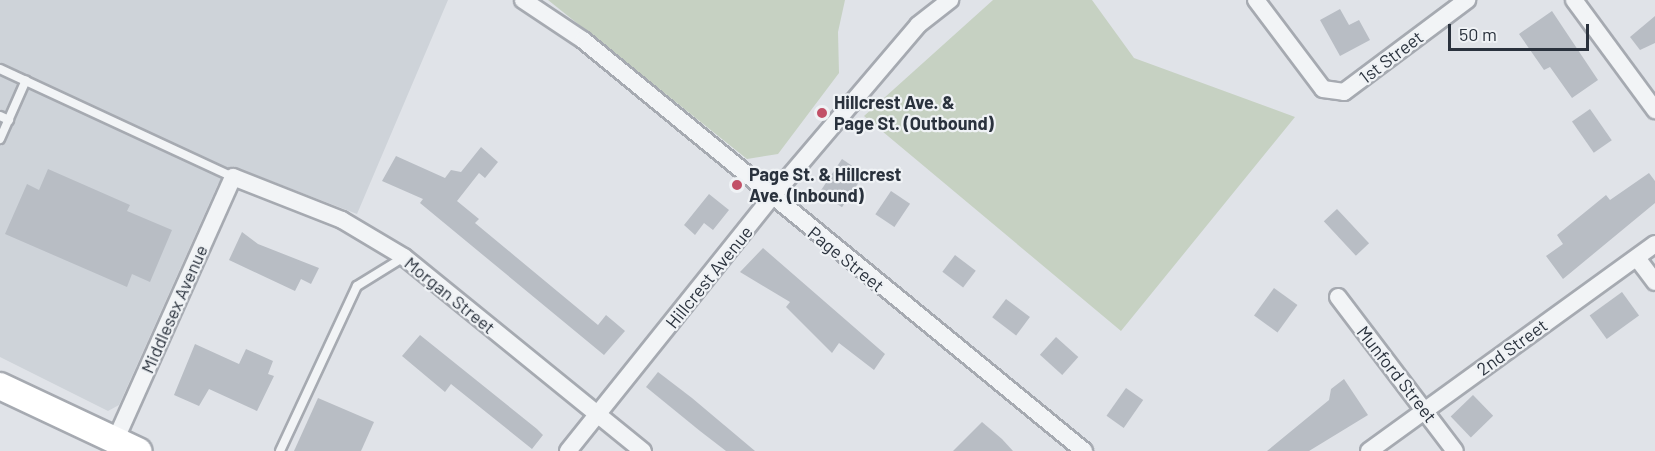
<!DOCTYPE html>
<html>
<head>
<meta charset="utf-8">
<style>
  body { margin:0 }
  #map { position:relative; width:1655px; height:451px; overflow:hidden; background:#e0e3e8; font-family:Barlow,sans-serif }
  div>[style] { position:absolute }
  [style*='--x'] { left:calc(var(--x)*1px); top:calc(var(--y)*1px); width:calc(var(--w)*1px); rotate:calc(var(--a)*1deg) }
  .built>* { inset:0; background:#ced3d9 }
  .green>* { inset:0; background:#c6d1c2 }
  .building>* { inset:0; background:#b8bdc4; transform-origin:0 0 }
  .roads { filter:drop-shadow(2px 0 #a6aab1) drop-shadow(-2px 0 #a6aab1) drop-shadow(0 2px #a6aab1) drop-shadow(0 -2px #a6aab1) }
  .lane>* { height:8px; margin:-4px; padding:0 4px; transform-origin:4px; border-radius:4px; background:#f2f4f6 }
  .street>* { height:16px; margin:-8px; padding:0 8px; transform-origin:8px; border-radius:8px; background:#f2f4f6 }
  .primary>* { height:26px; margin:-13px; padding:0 13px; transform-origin:13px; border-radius:13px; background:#fff }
  .dots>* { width:16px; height:16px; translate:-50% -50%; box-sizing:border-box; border:3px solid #eff2f5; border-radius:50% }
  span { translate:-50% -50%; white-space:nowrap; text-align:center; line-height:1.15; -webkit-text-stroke:4.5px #eff2f5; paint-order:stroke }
  .street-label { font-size:18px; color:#2a323d }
  .poi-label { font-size:18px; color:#2a323d; font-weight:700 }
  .left { translate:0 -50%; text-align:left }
  .scale { position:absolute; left:1448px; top:24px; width:141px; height:27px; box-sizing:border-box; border:3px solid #2a323d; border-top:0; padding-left:8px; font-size:18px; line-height:21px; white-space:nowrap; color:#2a323d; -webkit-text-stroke:4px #eff2f5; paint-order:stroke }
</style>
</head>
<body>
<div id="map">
  <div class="built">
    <i style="clip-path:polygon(0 0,448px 0,357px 214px,242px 170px,218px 184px,119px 405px,108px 411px,0 357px)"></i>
  </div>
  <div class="green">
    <i style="clip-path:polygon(548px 0,845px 0,838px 32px,839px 73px,778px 154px,747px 159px)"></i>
    <i style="clip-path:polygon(993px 0,1092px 0,1134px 58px,1295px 117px,1121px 331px,864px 116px)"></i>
  </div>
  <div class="building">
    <i style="clip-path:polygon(1340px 9px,1349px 25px,1359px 20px,1370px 40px,1340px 56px,1320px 20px)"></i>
    <i style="clip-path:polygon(1552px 11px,1598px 80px,1572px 98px,1550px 67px,1544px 70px,1519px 34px)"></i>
    <i style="clip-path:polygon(1655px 16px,1655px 43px,1640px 50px,1630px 37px)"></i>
    <i style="left:1590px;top:109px;width:38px;height:22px;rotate:55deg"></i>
    <i style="clip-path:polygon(481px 147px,498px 162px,485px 178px,479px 173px,457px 201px,479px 219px,475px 223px,598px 325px,606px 315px,625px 331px,604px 355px,420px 203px,423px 199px,382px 181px,396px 156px,445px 178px,451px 170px,461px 172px)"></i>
    <i style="left:842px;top:159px;width:27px;height:40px;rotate:34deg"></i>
    <i style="clip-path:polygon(48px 169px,130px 205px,127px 211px,172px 230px,150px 282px,132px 274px,127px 287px,5px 234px,27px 184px,39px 190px)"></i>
    <i style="clip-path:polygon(1649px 173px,1655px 181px,1655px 203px,1563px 279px,1546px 256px,1563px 244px,1557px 235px,1606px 195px,1610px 200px)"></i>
    <i style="left:891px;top:191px;width:23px;height:28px;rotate:34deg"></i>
    <i style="clip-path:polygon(709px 194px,729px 210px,713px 230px,704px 223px,695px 235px,684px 225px)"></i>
    <i style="left:1337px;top:209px;width:47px;height:18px;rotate:47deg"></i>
    <i style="clip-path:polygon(242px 232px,258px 244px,319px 268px,311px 284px,301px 279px,295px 291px,229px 260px)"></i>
    <i style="clip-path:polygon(763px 248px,885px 354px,874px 370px,839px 343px,832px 353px,786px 307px,790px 302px,740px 272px)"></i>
    <i style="left:955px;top:255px;width:26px;height:21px;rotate:37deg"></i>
    <i style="left:1274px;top:288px;width:29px;height:34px;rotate:36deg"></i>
    <i style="left:1622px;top:292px;width:29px;height:40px;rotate:54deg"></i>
    <i style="left:1006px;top:299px;width:30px;height:23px;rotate:37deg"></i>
    <i style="clip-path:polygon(420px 335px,537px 429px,543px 435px,532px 449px,451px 384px,445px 392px,402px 356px)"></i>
    <i style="left:1056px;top:337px;width:30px;height:24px;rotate:42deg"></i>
    <i style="clip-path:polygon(195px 344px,239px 364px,246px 349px,273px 361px,268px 374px,274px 376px,257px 411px,209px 389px,199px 406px,174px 395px)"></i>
    <i style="clip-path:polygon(658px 372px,692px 398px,755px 451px,726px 451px,700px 431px,646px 387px)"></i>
    <i style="clip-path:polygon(1344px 379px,1368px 415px,1309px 451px,1267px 451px,1329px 400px,1331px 389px)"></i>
    <i style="left:1126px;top:388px;width:21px;height:34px;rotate:35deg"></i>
    <i style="left:1473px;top:395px;width:29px;height:31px;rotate:46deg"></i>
    <i style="clip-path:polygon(318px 398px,374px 422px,361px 451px,294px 451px)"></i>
    <i style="clip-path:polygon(982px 422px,1002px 439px,1013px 451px,953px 451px)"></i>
  </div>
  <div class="roads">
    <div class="lane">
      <i style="--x:0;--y:69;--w:257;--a:24.9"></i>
      <i style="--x:0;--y:116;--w:10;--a:24"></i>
      <i style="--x:0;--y:139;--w:64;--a:-66.2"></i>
      <i style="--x:280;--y:451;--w:182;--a:-65"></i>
      <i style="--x:357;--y:286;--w:55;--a:-31.7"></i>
    </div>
    <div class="street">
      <i style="--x:523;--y:0;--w:72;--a:33.7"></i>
      <i style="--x:583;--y:40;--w:648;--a:39.36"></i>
      <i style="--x:1256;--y:0;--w:111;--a:53"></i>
      <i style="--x:1323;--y:89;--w:21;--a:8"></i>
      <i style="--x:1344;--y:92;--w:154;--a:-36.8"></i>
      <i style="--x:1574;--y:0;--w:137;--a:53.6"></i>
      <i style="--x:1637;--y:258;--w:30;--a:53"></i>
      <i style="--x:1338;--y:297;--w:193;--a:52.8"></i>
      <i style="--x:115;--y:441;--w:289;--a:-65.9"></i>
      <i style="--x:233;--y:177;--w:117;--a:21.5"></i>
      <i style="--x:342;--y:220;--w:72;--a:30.8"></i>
      <i style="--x:404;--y:257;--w:308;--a:39.1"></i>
      <i style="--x:568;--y:451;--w:324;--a:-51.3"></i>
      <i style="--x:771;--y:198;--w:227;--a:-49.6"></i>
      <i style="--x:918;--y:25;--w:41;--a:-38"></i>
      <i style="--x:1369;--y:451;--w:353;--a:-35.9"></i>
    </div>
    <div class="primary">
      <i style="--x:0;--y:386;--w:153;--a:25.2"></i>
    </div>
  </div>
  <div class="dots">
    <i style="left:822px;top:113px;background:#c25067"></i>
    <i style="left:737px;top:185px;background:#c25067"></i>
  </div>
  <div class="street-label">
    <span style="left:1391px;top:57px;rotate:-37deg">1st Street</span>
    <span style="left:846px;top:259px;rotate:39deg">Page Street</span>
    <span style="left:709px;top:277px;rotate:-51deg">Hillcrest Avenue</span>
    <span style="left:450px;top:295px;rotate:39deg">Morgan Street</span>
    <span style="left:174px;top:309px;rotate:-66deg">Middlesex Avenue</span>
    <span style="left:1512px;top:347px;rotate:-36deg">2nd Street</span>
    <span style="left:1397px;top:374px;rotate:52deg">Munford Street</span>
  </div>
  <div class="poi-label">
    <span class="left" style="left:834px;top:113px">Hillcrest Ave. &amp;<br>Page St. (Outbound)</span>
    <span class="left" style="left:749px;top:185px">Page St. &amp; Hillcrest<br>Ave. (Inbound)</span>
  </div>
  <div class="scale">50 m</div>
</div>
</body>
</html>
